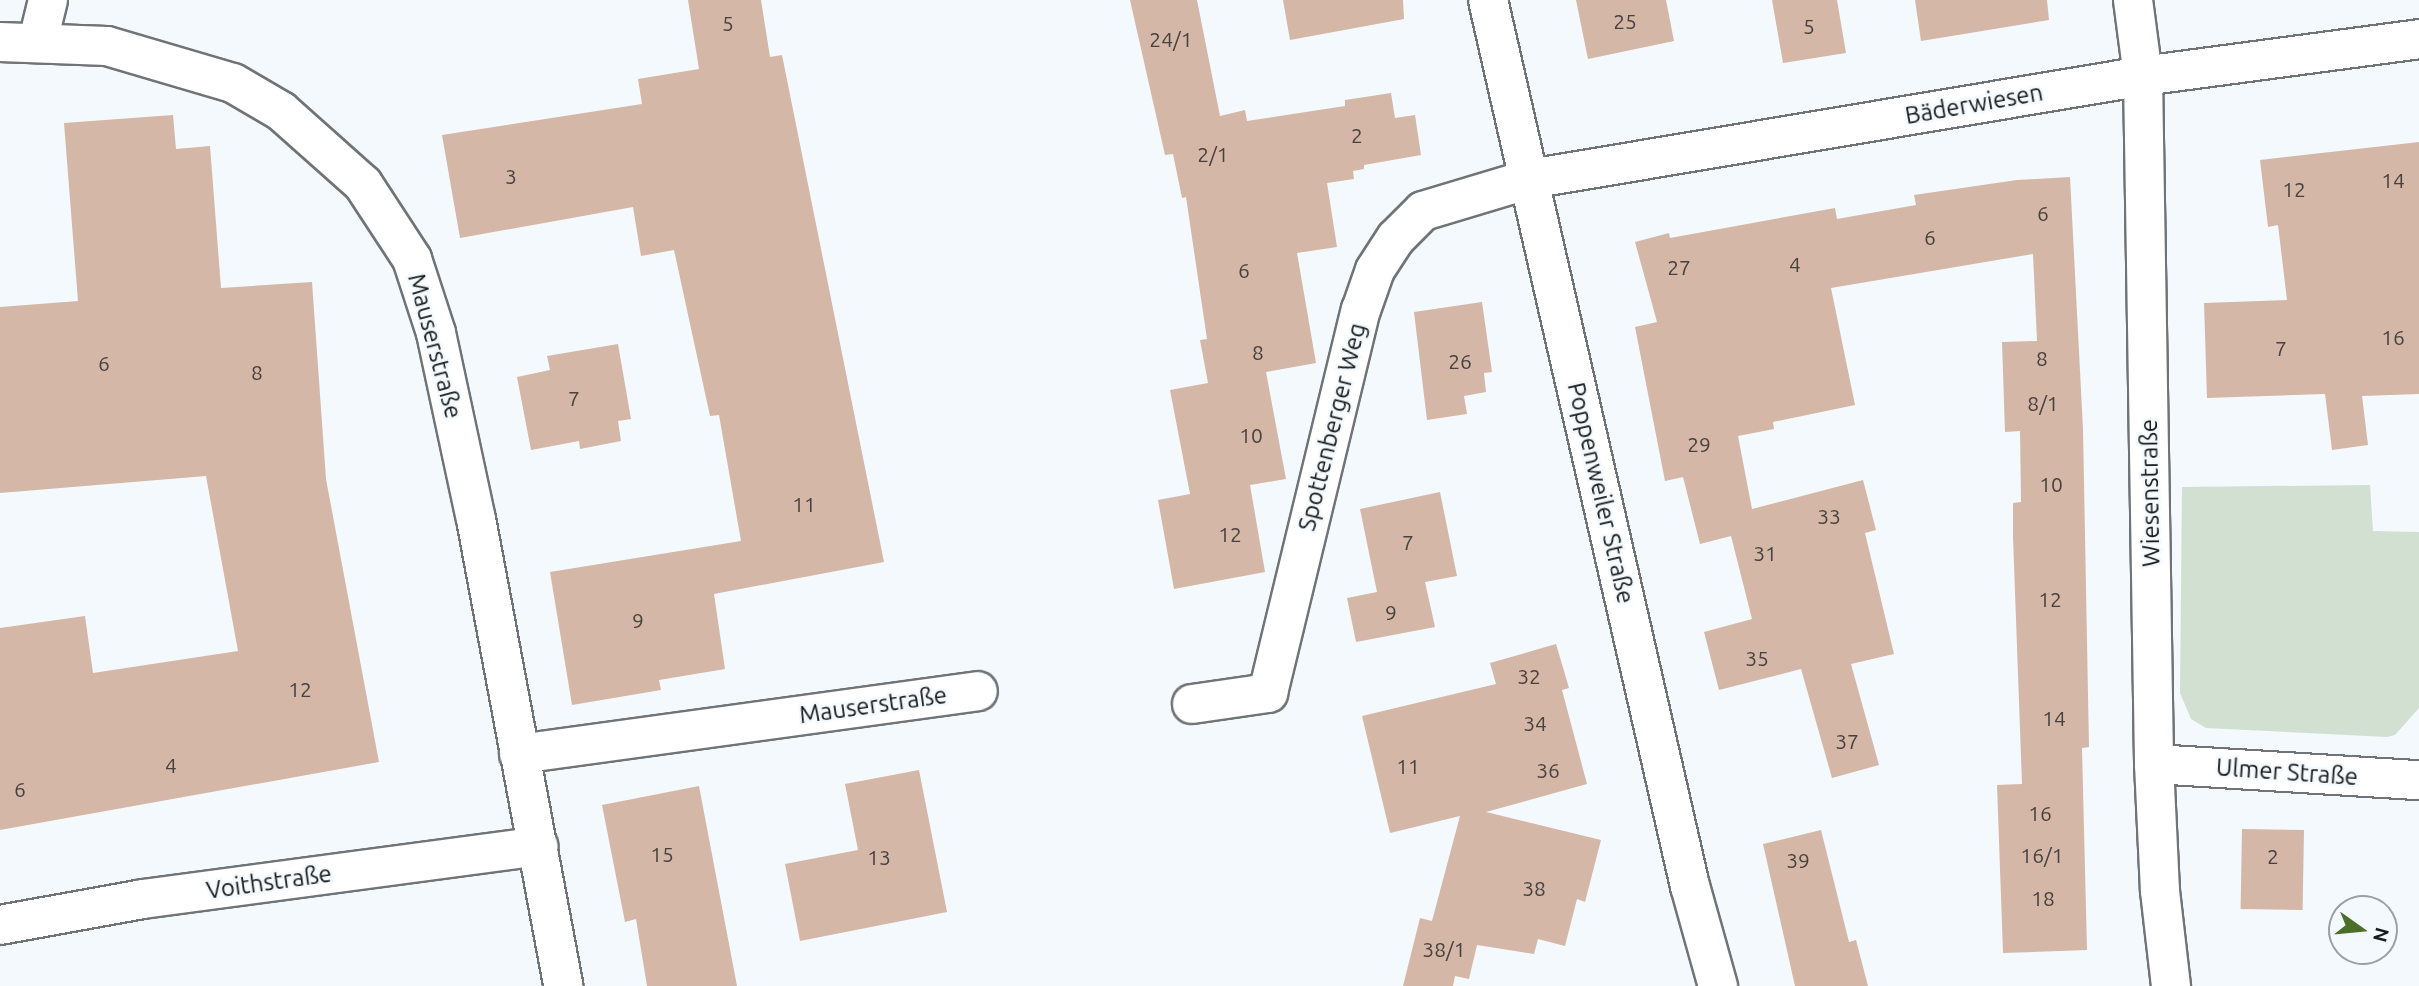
<!DOCTYPE html>
<html>
<head>
<meta charset="utf-8">
<style>
  body { margin:0 }
  #map { position:relative; width:2419px; height:986px; overflow:hidden; background:#f4f9fd; font-family:Ubuntu,sans-serif }
  div>[style] { position:absolute }
  [style*='--x'] { left:calc(var(--x)*1px); top:calc(var(--y)*1px); width:calc(var(--w)*1px); rotate:calc(var(--a)*1deg) }
  .green>* { inset:0; background:#d1e0d0 }
  .building>* { inset:0; background:#d4b7a7; transform-origin:0 0 }
  .roads { filter:drop-shadow(2px 0 #707477) drop-shadow(-2px 0 #707477) drop-shadow(0 2px #707477) drop-shadow(0 -2px #707477) }
  .minor>* { height:38px; margin:-19px; padding:0 19px; transform-origin:19px; border-radius:19px; background:#fff }
  span { translate:-50% -50%; white-space:nowrap; text-align:center; line-height:1.15; -webkit-text-stroke:5px #f4f9fd; paint-order:stroke }
  .number-label { font-size:21px; color:#48423f }
  .number-label span { -webkit-text-stroke-width:0 }
  .street-label { font-size:24px; color:#191b1c }
  .north { position:absolute; left:2328px; top:895px; width:70px; height:70px; box-sizing:border-box; background:#f4f9fd; border:2px solid #9ca0a3; border-radius:50%; rotate:105deg; font-size:19px; font-weight:700; line-height:28px; text-align:center; color:#191b1c }
  .north::after { content:''; display:block; margin:auto; width:24px; height:32px; background:#4c6f27; clip-path:polygon(50% 0,100% 100%,50% 72%,0 100%) }
</style>
</head>
<body>
<div id="map">
  <div class="green">
    <i style="clip-path:polygon(2370px 485px,2373px 531px,2419px 532px,2419px 708px,2395px 735px,2387px 737px,2206px 728px,2191px 719px,2180px 693px,2182px 487px)"></i>
  </div>
  <div class="building">
    <i style="clip-path:polygon(688px 0,761px 0,770px 57px,782px 55px,884px 562px,714px 594px,725px 669px,659px 680px,661px 690px,572px 705px,550px 572px,741px 541px,719px 415px,710px 416px,674px 250px,641px 256px,633px 207px,460px 238px,442px 135px,642px 104px,638px 79px,699px 69px)"></i>
    <i style="clip-path:polygon(1130px 0,1197px 0,1220px 116px,1245px 110px,1247px 121px,1345px 106px,1345px 100px,1391px 93px,1395px 118px,1415px 115px,1421px 155px,1364px 165px,1364px 169px,1353px 171px,1354px 179px,1327px 183px,1337px 247px,1297px 253px,1316px 363px,1266px 372px,1286px 479px,1250px 485px,1265px 572px,1174px 589px,1158px 500px,1190px 494px,1170px 390px,1208px 383px,1200px 340px,1207px 339px,1186px 197px,1182px 198px,1173px 154px,1165px 155px)"></i>
    <i style="clip-path:polygon(1283px 0,1403px 0,1404px 19px,1290px 40px)"></i>
    <i style="clip-path:polygon(1576px 0,1666px 0,1674px 41px,1588px 59px)"></i>
    <i style="clip-path:polygon(1772px 0,1837px 0,1846px 53px,1783px 63px)"></i>
    <i style="clip-path:polygon(1915px 0,2047px 0,2049px 20px,1921px 41px)"></i>
    <i style="clip-path:polygon(173px 115px,176px 149px,210px 146px,221px 288px,312px 282px,326px 479px,379px 762px,0 830px,0 628px,85px 616px,93px 673px,238px 651px,206px 476px,0 493px,0 307px,78px 301px,64px 123px)"></i>
    <i style="clip-path:polygon(2419px 142px,2419px 394px,2362px 396px,2368px 445px,2332px 450px,2325px 394px,2207px 398px,2204px 303px,2287px 300px,2278px 225px,2268px 227px,2260px 160px)"></i>
    <i style="clip-path:polygon(2070px 177px,2083px 429px,2089px 747px,2082px 748px,2087px 950px,2003px 953px,1997px 785px,2022px 784px,2013px 537px,2013px 503px,2021px 502px,2020px 431px,2005px 432px,2002px 342px,2037px 341px,2033px 254px,1831px 288px,1855px 405px,1773px 422px,1774px 429px,1738px 436px,1752px 509px,1863px 480px,1876px 530px,1865px 533px,1894px 654px,1851px 664px,1879px 765px,1832px 778px,1801px 669px,1719px 690px,1704px 632px,1752px 619px,1731px 536px,1700px 544px,1683px 477px,1665px 481px,1635px 327px,1657px 322px,1635px 242px,1669px 233px,1670px 238px,1835px 208px,1837px 219px,1916px 205px,1914px 195px,2017px 180px)"></i>
    <i style="clip-path:polygon(1482px 302px,1492px 372px,1484px 373px,1486px 392px,1464px 396px,1467px 414px,1427px 420px,1414px 312px)"></i>
    <i style="clip-path:polygon(618px 344px,631px 419px,618px 421px,621px 441px,580px 449px,579px 441px,531px 450px,517px 377px,550px 370px,547px 356px)"></i>
    <i style="clip-path:polygon(1440px 492px,1457px 576px,1425px 582px,1435px 627px,1356px 642px,1347px 598px,1377px 592px,1360px 509px)"></i>
    <i style="clip-path:polygon(1556px 644px,1569px 688px,1562px 690px,1587px 784px,1486px 812px,1601px 840px,1585px 902px,1577px 899px,1565px 946px,1538px 939px,1534px 954px,1477px 945px,1469px 979px,1455px 976px,1453px 986px,1403px 986px,1420px 918px,1432px 921px,1460px 816px,1390px 833px,1362px 716px,1496px 684px,1490px 663px)"></i>
    <i style="clip-path:polygon(919px 770px,947px 912px,800px 941px,785px 864px,858px 850px,845px 784px)"></i>
    <i style="clip-path:polygon(699px 786px,737px 986px,647px 986px,636px 919px,625px 922px,602px 805px)"></i>
    <i style="left:2242px;top:829px;width:62px;height:80px;rotate:1deg"></i>
    <i style="clip-path:polygon(1821px 830px,1849px 942px,1856px 940px,1868px 986px,1795px 986px,1763px 844px)"></i>
  </div>
  <div class="roads">
    <div class="minor">
      <i style="--x:1488;--y:0;--w:909;--a:77.16"></i>
      <i style="--x:1690;--y:886;--w:104;--a:74.4"></i>
      <i style="--x:2133;--y:0;--w:77;--a:82.5"></i>
      <i style="--x:2143;--y:76;--w:688;--a:89.08"></i>
      <i style="--x:2154;--y:764;--w:127;--a:87.3"></i>
      <i style="--x:2160;--y:891;--w:96;--a:83.4"></i>
      <i style="--x:38;--y:41;--w:42;--a:-76.3"></i>
      <i style="--x:0;--y:42;--w:107;--a:2.1"></i>
      <i style="--x:107;--y:46;--w:131;--a:16.4"></i>
      <i style="--x:233;--y:83;--w:56;--a:30.3"></i>
      <i style="--x:281;--y:111;--w:110;--a:41.7"></i>
      <i style="--x:363;--y:184;--w:90;--a:56.8"></i>
      <i style="--x:412;--y:259;--w:78;--a:72"></i>
      <i style="--x:436;--y:333;--w:190;--a:77.9"></i>
      <i style="--x:476;--y:519;--w:475;--a:79.4"></i>
      <i style="--x:1192;--y:704;--w:77;--a:-8.2"></i>
      <i style="--x:1268;--y:693;--w:394;--a:-76.4"></i>
      <i style="--x:1361;--y:310;--w:42;--a:-70.7"></i>
      <i style="--x:1375;--y:270;--w:38;--a:-57"></i>
      <i style="--x:1396;--y:238;--w:38;--a:-45"></i>
      <i style="--x:1423;--y:211;--w:112;--a:-16.7"></i>
      <i style="--x:1530;--y:179;--w:622;--a:-9.54"></i>
      <i style="--x:2143;--y:76;--w:278;--a:-7.6"></i>
      <i style="--x:519;--y:754;--w:463;--a:-7.8"></i>
      <i style="--x:2154;--y:764;--w:265;--a:3.5"></i>
      <i style="--x:0;--y:925;--w:145;--a:-10.3"></i>
      <i style="--x:143;--y:899;--w:399;--a:-7.6"></i>
    </div>
  </div>
  <div class="number-label">
    <span style="left:1625px;top:21px">25</span>
    <span style="left:728px;top:23px">5</span>
    <span style="left:1809px;top:26px">5</span>
    <span style="left:1171px;top:39px">24/1</span>
    <span style="left:1357px;top:135px">2</span>
    <span style="left:1213px;top:154px">2/1</span>
    <span style="left:511px;top:176px">3</span>
    <span style="left:2393px;top:180px">14</span>
    <span style="left:2294px;top:189px">12</span>
    <span style="left:2043px;top:213px">6</span>
    <span style="left:1930px;top:237px">6</span>
    <span style="left:1795px;top:264px">4</span>
    <span style="left:1679px;top:267px">27</span>
    <span style="left:1244px;top:270px">6</span>
    <span style="left:2393px;top:337px">16</span>
    <span style="left:2281px;top:348px">7</span>
    <span style="left:1258px;top:352px">8</span>
    <span style="left:2042px;top:358px">8</span>
    <span style="left:1460px;top:361px">26</span>
    <span style="left:104px;top:363px">6</span>
    <span style="left:257px;top:372px">8</span>
    <span style="left:574px;top:398px">7</span>
    <span style="left:2043px;top:403px">8/1</span>
    <span style="left:1251px;top:435px">10</span>
    <span style="left:1699px;top:444px">29</span>
    <span style="left:2051px;top:484px">10</span>
    <span style="left:804px;top:504px">11</span>
    <span style="left:1829px;top:516px">33</span>
    <span style="left:1230px;top:534px">12</span>
    <span style="left:1408px;top:542px">7</span>
    <span style="left:1765px;top:553px">31</span>
    <span style="left:2050px;top:599px">12</span>
    <span style="left:1391px;top:612px">9</span>
    <span style="left:638px;top:620px">9</span>
    <span style="left:1757px;top:658px">35</span>
    <span style="left:1529px;top:676px">32</span>
    <span style="left:300px;top:689px">12</span>
    <span style="left:2054px;top:718px">14</span>
    <span style="left:1535px;top:723px">34</span>
    <span style="left:1847px;top:741px">37</span>
    <span style="left:171px;top:765px">4</span>
    <span style="left:1408px;top:766px">11</span>
    <span style="left:1548px;top:770px">36</span>
    <span style="left:20px;top:789px">6</span>
    <span style="left:2040px;top:813px">16</span>
    <span style="left:662px;top:854px">15</span>
    <span style="left:2042px;top:855px">16/1</span>
    <span style="left:2273px;top:856px">2</span>
    <span style="left:879px;top:857px">13</span>
    <span style="left:1798px;top:860px">39</span>
    <span style="left:1534px;top:888px">38</span>
    <span style="left:2043px;top:898px">18</span>
    <span style="left:1444px;top:949px">38/1</span>
  </div>
  <div class="street-label">
    <span style="left:1974px;top:104px;rotate:-10deg">Bäderwiesen</span>
    <span style="left:435px;top:346px;rotate:75deg">Mauserstraße</span>
    <span style="left:1332px;top:427px;rotate:-76deg">Spottenberger Weg</span>
    <span style="left:1601px;top:493px;rotate:77deg">Poppenweiler Straße</span>
    <span style="left:2150px;top:493px;rotate:-91deg">Wiesenstraße</span>
    <span style="left:873px;top:705px;rotate:-8deg">Mauserstraße</span>
    <span style="left:2287px;top:772px;rotate:4deg">Ulmer Straße</span>
    <span style="left:269px;top:882px;rotate:-8deg">Voithstraße</span>
  </div>
  <div class="north">N</div>
</div>
</body>
</html>
